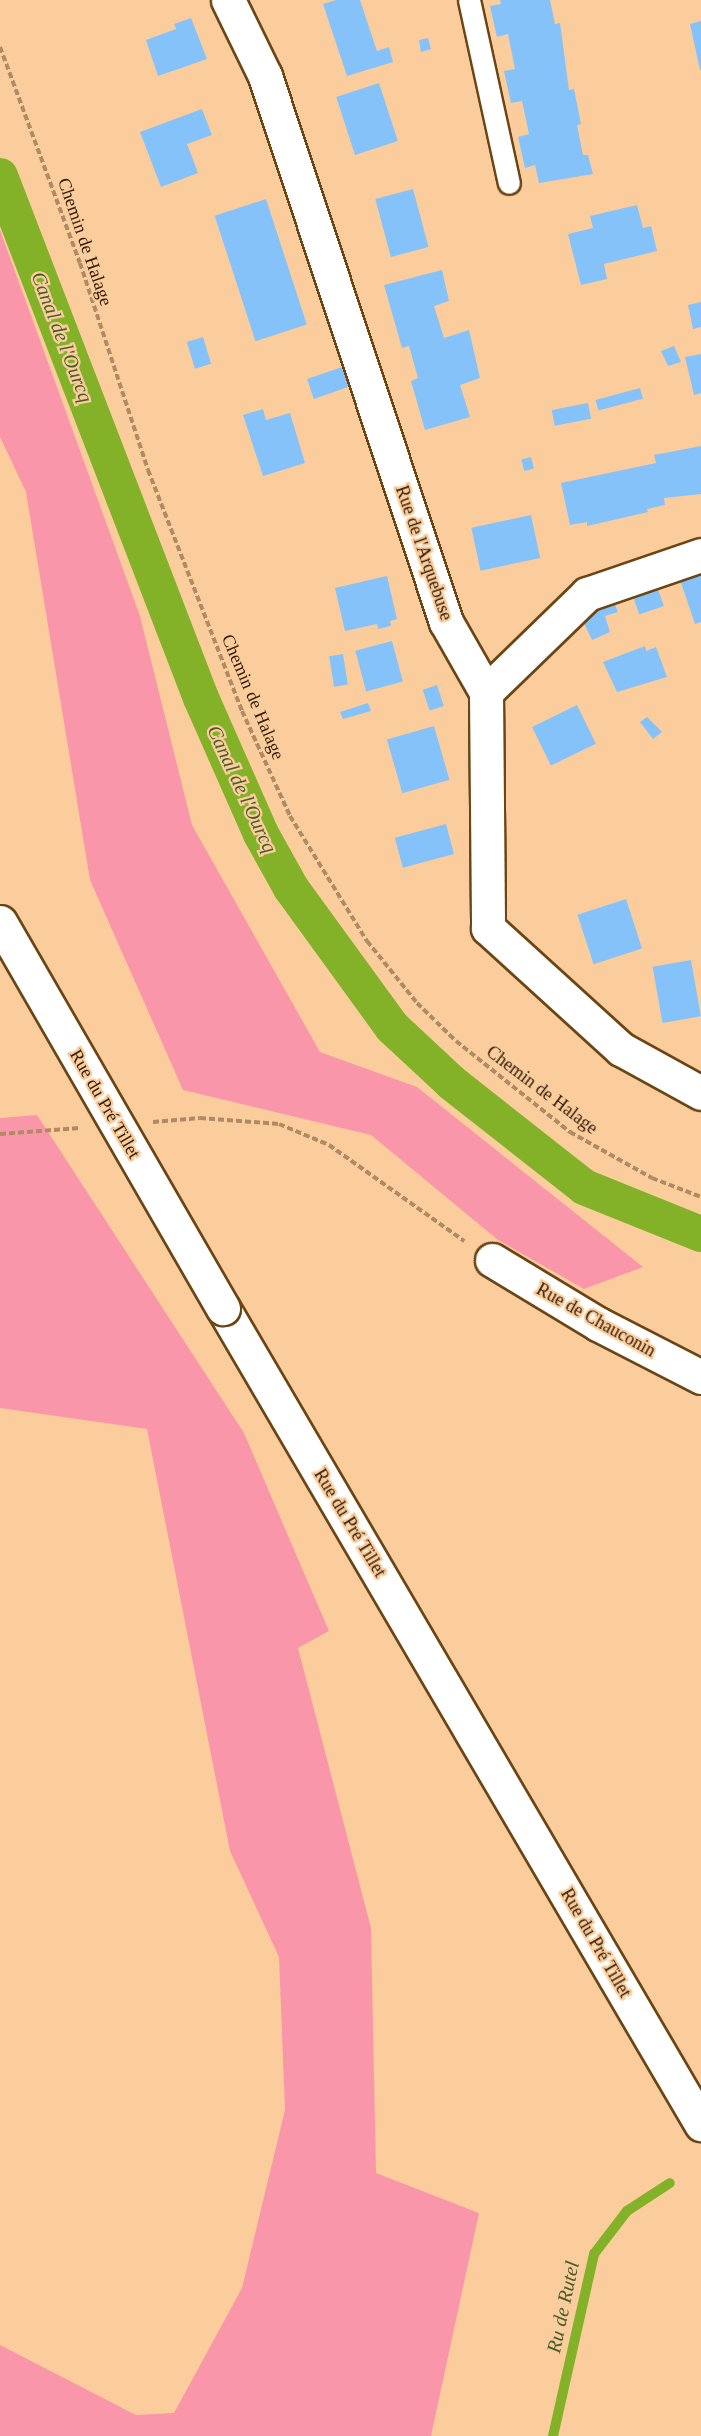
<!DOCTYPE html>
<html>
<head>
<meta charset="utf-8">
<style>
  body { margin:0 }
  #map { position:relative; width:701px; height:2436px; overflow:hidden; background:#fbcd9d; font-family:Georgia,serif }
  div>[style] { position:absolute }
  [style*='--x'] { left:calc(var(--x)*1px); top:calc(var(--y)*1px); width:calc(var(--w)*1px); rotate:calc(var(--a)*1deg) }
  .green>* { inset:0; background:#fa96aa }
  .stream>* { height:10px; margin:-5px; padding:0 5px; transform-origin:5px; border-radius:5px; background:#83b228 }
  .canal>* { height:36px; margin:-18px; padding:0 18px; transform-origin:18px; border-radius:18px; background:#83b228 }
  .building>* { inset:0; background:#86c2fa; transform-origin:0 0 }
  .path>* { height:4px; margin-top:-2px; transform-origin:0; background:repeating-linear-gradient(90deg,#af8a63 0 6px,transparent 0 9px) }
  .roads { filter:drop-shadow(2px 0 #6c4515) drop-shadow(-2px 0 #6c4515) drop-shadow(0 2px #6c4515) drop-shadow(0 -2px #6c4515) }
  .service>* { height:21px; margin:-10.5px; padding:0 10.5px; transform-origin:10.5px; border-radius:10.5px; background:#fff }
  .minor>* { height:33px; margin:-16.5px; padding:0 16.5px; transform-origin:16.5px; border-radius:16.5px; background:#fff }
  .tertiary>* { height:33px; margin:-16.5px; padding:0 16.5px; transform-origin:16.5px; border-radius:16.5px; background:#fff }
  .bridges { filter:drop-shadow(2px 0 #6c4515) drop-shadow(-2px 0 #6c4515) drop-shadow(0 2px #6c4515) drop-shadow(0 -2px #6c4515) }
  .tertiary-bridge>* { height:33px; margin:-16.5px; padding:0 16.5px; transform-origin:16.5px; border-radius:16.5px; background:#fff }
  span { translate:-50% -50%; white-space:nowrap; text-align:center; line-height:1.15; -webkit-text-stroke:4.5px #fbcd9d; paint-order:stroke }
  .street-label { font-size:18px; color:#2e1901 }
  .water-label { font-size:20px; color:#485d2a; font-style:italic }
</style>
</head>
<body>
<div id="map">
  <div class="green">
    <i style="clip-path:polygon(0 230px,140px 616px,192px 825px,320px 1052px,417px 1087px,643px 1267px,584px 1289px,498px 1240px,371px 1135px,183px 1090px,90px 880px,26px 492px,0 437px)"></i>
    <i style="clip-path:polygon(37px 1115px,244px 1433px,329px 1631px,298px 1648px,371px 1928px,376px 2173px,479px 2213px,431px 2436px,0 2436px,0 2345px,136px 2415px,174px 2413px,242px 2288px,285px 2110px,279px 1957px,230px 1851px,147px 1429px,0 1408px,0 1118px)"></i>
  </div>
  <div class="stream">
    <i style="--x:553;--y:2436;--w:187;--a:-77.3"></i>
    <i style="--x:594;--y:2254;--w:54;--a:-52.5"></i>
    <i style="--x:627;--y:2211;--w:51;--a:-33.1"></i>
  </div>
  <div class="canal">
    <i style="--x:0;--y:176;--w:559;--a:68.94"></i>
    <i style="--x:201;--y:698;--w:149;--a:66.2"></i>
    <i style="--x:261;--y:834;--w:62;--a:60.9"></i>
    <i style="--x:291;--y:888;--w:172;--a:54"></i>
    <i style="--x:392;--y:1027;--w:82;--a:43"></i>
    <i style="--x:452;--y:1083;--w:168;--a:38.2"></i>
    <i style="--x:584;--y:1187;--w:126;--a:21.9"></i>
  </div>
  <div class="building">
    <i style="clip-path:polygon(336px 0,360px 0,377px 51px,389px 47px,393px 62px,347px 76px,323px 4px)"></i>
    <i style="clip-path:polygon(500px 0,550px 0,555px 24px,560px 23px,569px 90px,574px 89px,581px 124px,577px 125px,583px 155px,588px 155px,593px 174px,539px 183px,535px 165px,525px 168px,518px 137px,529px 134px,522px 101px,511px 103px,504px 71px,515px 69px,508px 34px,497px 37px,490px 6px,501px 4px)"></i>
    <i style="clip-path:polygon(191px 18px,207px 59px,158px 76px,146px 40px,176px 29px,174px 24px)"></i>
    <i style="clip-path:polygon(701px 21px,701px 70px,700px 70px,690px 24px)"></i>
    <i style="clip-path:polygon(428px 38px,431px 49px,421px 52px,419px 40px)"></i>
    <i style="left:379px;top:83px;width:61px;height:45px;rotate:72deg"></i>
    <i style="clip-path:polygon(202px 109px,212px 135px,187px 144px,198px 173px,161px 187px,140px 132px)"></i>
    <i style="left:413px;top:189px;width:60px;height:39px;rotate:75deg"></i>
    <i style="left:266px;top:199px;width:132px;height:54px;rotate:72deg"></i>
    <i style="clip-path:polygon(637px 205px,643px 228px,651px 226px,657px 251px,604px 264px,607px 279px,581px 285px,568px 234px,593px 228px,590px 216px)"></i>
    <i style="clip-path:polygon(442px 270px,449px 301px,434px 306px,444px 338px,469px 330px,480px 378px,460px 385px,470px 417px,425px 430px,411px 381px,418px 378px,409px 346px,402px 348px,384px 285px)"></i>
    <i style="clip-path:polygon(701px 302px,701px 327px,693px 329px,688px 305px)"></i>
    <i style="left:203px;top:337px;width:28px;height:17px;rotate:73deg"></i>
    <i style="clip-path:polygon(674px 346px,681px 362px,668px 366px,661px 351px)"></i>
    <i style="clip-path:polygon(701px 354px,701px 393px,694px 395px,685px 357px)"></i>
    <i style="left:342px;top:367px;width:21px;height:37px;rotate:71deg"></i>
    <i style="left:640px;top:388px;width:11px;height:46px;rotate:75deg"></i>
    <i style="left:588px;top:403px;width:16px;height:37px;rotate:79deg"></i>
    <i style="clip-path:polygon(263px 409px,266px 420px,290px 413px,305px 463px,263px 476px,243px 415px)"></i>
    <i style="clip-path:polygon(701px 446px,701px 494px,664px 498px,665px 505px,647px 509px,648px 512px,587px 526px,587px 522px,570px 525px,561px 483px,656px 463px,654px 455px)"></i>
    <i style="left:531px;top:457px;width:12px;height:10px;rotate:76deg"></i>
    <i style="left:531px;top:515px;width:44px;height:61px;rotate:78deg"></i>
    <i style="clip-path:polygon(701px 573px,701px 622px,695px 624px,680px 580px)"></i>
    <i style="clip-path:polygon(387px 576px,397px 619px,390px 621px,391px 626px,378px 629px,377px 624px,345px 631px,335px 588px)"></i>
    <i style="left:658px;top:589px;width:18px;height:26px;rotate:71deg"></i>
    <i style="clip-path:polygon(614px 602px,618px 612px,605px 616px,610px 632px,592px 640px,581px 617px)"></i>
    <i style="left:392px;top:641px;width:42px;height:38px;rotate:75deg"></i>
    <i style="clip-path:polygon(645px 646px,646px 651px,656px 647px,667px 677px,617px 692px,603px 662px)"></i>
    <i style="left:343px;top:654px;width:31px;height:14px;rotate:81deg"></i>
    <i style="left:437px;top:685px;width:22px;height:15px;rotate:72deg"></i>
    <i style="clip-path:polygon(368px 703px,371px 711px,343px 719px,340px 712px)"></i>
    <i style="left:577px;top:705px;width:43px;height:50px;rotate:64deg"></i>
    <i style="clip-path:polygon(647px 717px,662px 732px,653px 739px,640px 722px)"></i>
    <i style="left:434px;top:726px;width:56px;height:49px;rotate:74deg"></i>
    <i style="left:446px;top:824px;width:31px;height:53px;rotate:75deg"></i>
    <i style="left:626px;top:899px;width:52px;height:51px;rotate:72deg"></i>
    <i style="left:691px;top:960px;width:57px;height:39px;rotate:80deg"></i>
  </div>
  <div class="path">
    <i style="--x:0;--y:47;--w:230;--a:69.7"></i>
    <i style="--x:80;--y:263;--w:218;--a:71.8"></i>
    <i style="--x:148;--y:470;--w:259;--a:68.7"></i>
    <i style="--x:242;--y:711;--w:115;--a:65.4"></i>
    <i style="--x:290;--y:816;--w:147;--a:58.4"></i>
    <i style="--x:367;--y:941;--w:80;--a:51.1"></i>
    <i style="--x:417;--y:1003;--w:54;--a:44.3"></i>
    <i style="--x:456;--y:1041;--w:146;--a:38.6"></i>
    <i style="--x:570;--y:1132;--w:94;--a:29.3"></i>
    <i style="--x:652;--y:1178;--w:53;--a:21.2"></i>
    <i style="--x:153;--y:1122;--w:47;--a:-4.9"></i>
    <i style="--x:200;--y:1118;--w:79;--a:4.3"></i>
    <i style="--x:279;--y:1124;--w:54;--a:22.8"></i>
    <i style="--x:329;--y:1145;--w:166;--a:35.4"></i>
    <i style="--x:0;--y:1134;--w:80;--a:-4.3"></i>
  </div>
  <div class="roads">
    <div class="service">
      <i style="--x:469;--y:0;--w:187;--a:77.7"></i>
    </div>
    <div class="minor">
      <i style="--x:228;--y:0;--w:85;--a:64"></i>
      <i style="--x:265;--y:76;--w:575;--a:71.66"></i>
      <i style="--x:446;--y:622;--w:81;--a:60.3"></i>
      <i style="--x:486;--y:692;--w:236;--a:89.5"></i>
      <i style="--x:488;--y:928;--w:180;--a:42.3"></i>
      <i style="--x:621;--y:1049;--w:91;--a:28.8"></i>
      <i style="--x:486;--y:692;--w:141;--a:-44.1"></i>
      <i style="--x:587;--y:594;--w:120;--a:-18.9"></i>
      <i style="--x:492;--y:1260;--w:124;--a:31.1"></i>
      <i style="--x:598;--y:1324;--w:116;--a:27.2"></i>
    </div>
    <div class="tertiary">
      <i style="--x:223;--y:1308;--w:946;--a:59.64"></i>
    </div>
  </div>
  <div class="bridges">
    <div class="tertiary-bridge">
      <i style="--x:0;--y:922;--w:446;--a:60"></i>
    </div>
  </div>
  <div class="street-label">
    <span style="left:85px;top:242px;rotate:71deg">Chemin de Halage</span>
    <span style="left:424px;top:553px;rotate:71deg">Rue de l'Arquebuse</span>
    <span style="left:253px;top:697px;rotate:67deg">Chemin de Halage</span>
    <span style="left:542px;top:1090px;rotate:37deg">Chemin de Halage</span>
    <span style="left:105px;top:1104px;rotate:60deg">Rue du Pré Tillet</span>
    <span style="left:596px;top:1320px;rotate:29deg">Rue de Chauconin</span>
    <span style="left:350px;top:1523px;rotate:59deg">Rue du Pré Tillet</span>
    <span style="left:596px;top:1943px;rotate:60deg">Rue du Pré Tillet</span>
  </div>
  <div class="water-label">
    <span style="left:62px;top:337px;rotate:69deg">Canal de l'Ourcq</span>
    <span style="left:242px;top:789px;rotate:65deg">Canal de l'Ourcq</span>
    <span style="left:563px;top:2307px;rotate:-78deg">Ru de Rutel</span>
  </div>
</div>
</body>
</html>
